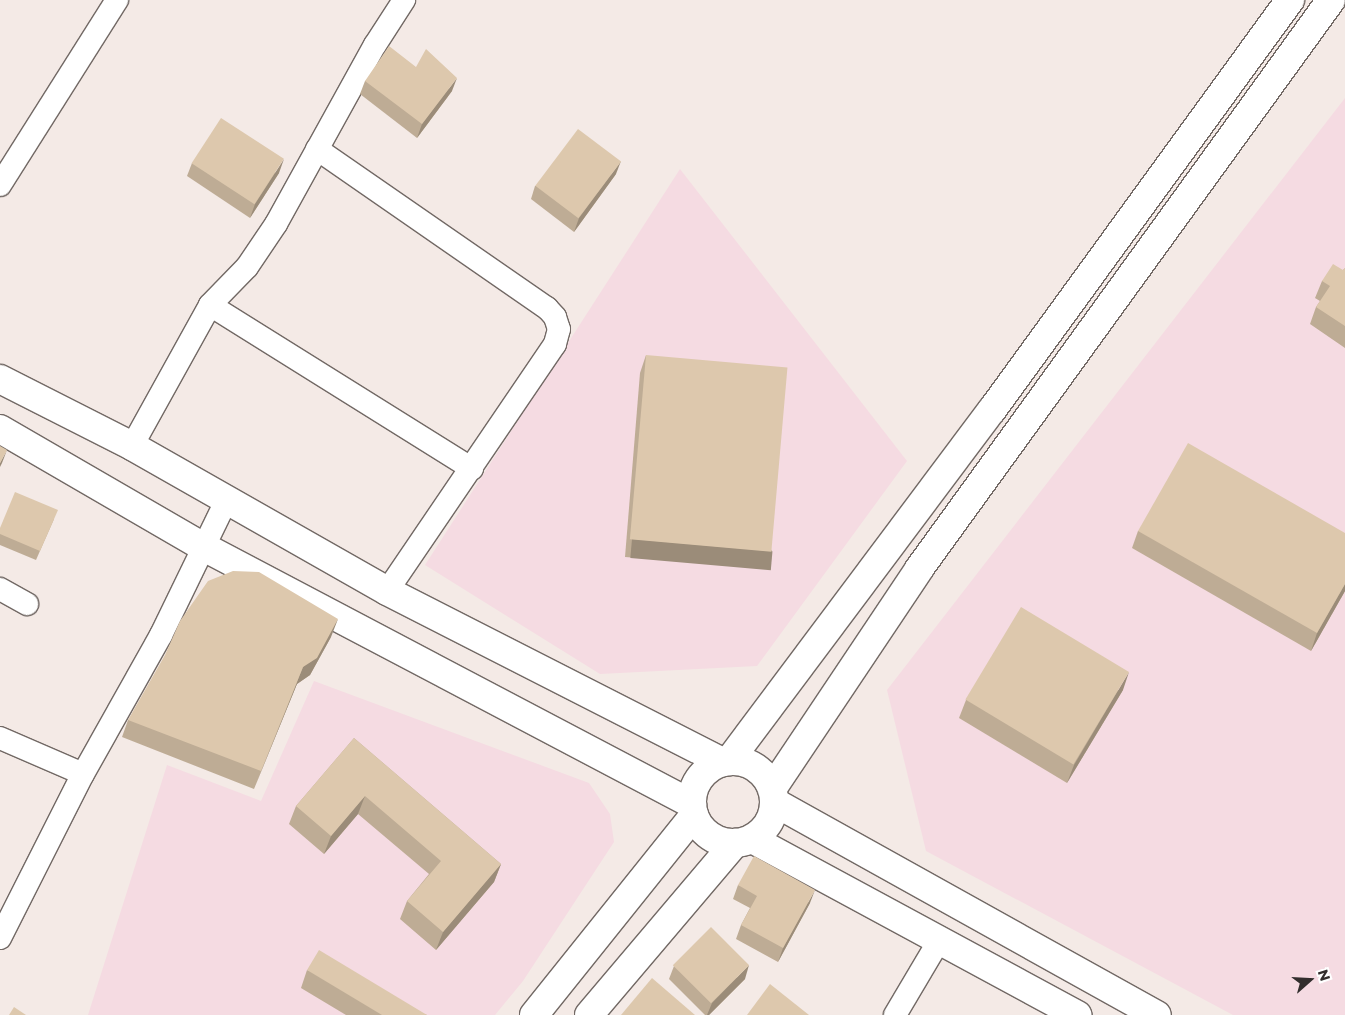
<!DOCTYPE html>
<html>
<head>
<meta charset="utf-8">
<style>
  body { margin:0 }
  #map { position:relative; width:1345px; height:1015px; overflow:hidden; background:#f4eae6; font-family:Montserrat,sans-serif }
  div>[style] { position:absolute }
  [style*='--x'] { left:calc(var(--x)*1px); top:calc(var(--y)*1px); width:calc(var(--w)*1px); rotate:calc(var(--a)*1deg) }
  .education>* { inset:0; background:#f5dbe2 }
  .roads { filter:drop-shadow(1px 0 #726965) drop-shadow(-1px 0 #726965) drop-shadow(0 1px #726965) drop-shadow(0 -1px #726965) }
  .minor>* { height:22px; margin:-11px; padding:0 11px; transform-origin:11px; border-radius:11px; background:#fff }
  .primary>* { height:28px; margin:-14px; padding:0 14px; transform-origin:14px; border-radius:14px; background:#fff }
  .primary>.ring { margin:-14px; padding:0; box-sizing:content-box; background:none; border:28px solid #fff; border-radius:50% }
  .wall>* { inset:0; background:#beac95 }
  .shaded-wall>* { inset:0; background:#9b8c79; transform-origin:0 0 }
  .building>* { inset:0; background:#ddc8ad; transform-origin:0 0 }
  span { translate:-50% -50%; white-space:nowrap; text-align:center; line-height:1.15; -webkit-text-stroke:4px #fff; paint-order:stroke }
  .north { position:absolute; left:1285px; top:955px; width:50px; height:50px; -webkit-text-stroke:4px #fff; paint-order:stroke; rotate:71deg; font-size:14px; font-weight:700; line-height:20px; text-align:center; color:#322e2d }
  .north::after { content:''; display:block; margin:auto; width:18px; height:22px; background:#322e2d; clip-path:polygon(50% 0,100% 100%,50% 72%,0 100%) }
</style>
</head>
<body>
<div id="map">
  <div class="education">
    <i style="clip-path:polygon(1345px 98px,1345px 1015px,1233px 1015px,926px 851px,887px 690px)"></i>
    <i style="clip-path:polygon(680px 169px,907px 461px,757px 666px,600px 674px,425px 565px)"></i>
    <i style="clip-path:polygon(314px 681px,589px 783px,610px 814px,614px 842px,523px 981px,495px 1015px,88px 1015px,167px 765px,261px 801px)"></i>
  </div>
  <div class="roads">
    <div class="minor">
      <i style="--x:317;--y:149;--w:280;--a:34.7"></i>
      <i style="--x:547;--y:308;--w:12;--a:48"></i>
      <i style="--x:555;--y:317;--w:13;--a:72"></i>
      <i style="--x:559;--y:329;--w:16;--a:105"></i>
      <i style="--x:555;--y:344;--w:299;--a:124.2"></i>
      <i style="--x:0;--y:185;--w:219;--a:-57.7"></i>
      <i style="--x:210;--y:305;--w:309;--a:32"></i>
      <i style="--x:132;--y:446;--w:161;--a:-61"></i>
      <i style="--x:210;--y:305;--w:53;--a:-45.8"></i>
      <i style="--x:247;--y:267;--w:52;--a:-56"></i>
      <i style="--x:276;--y:224;--w:205;--a:-61.1"></i>
      <i style="--x:375;--y:45;--w:54;--a:-57.2"></i>
      <i style="--x:0;--y:589;--w:31;--a:29"></i>
      <i style="--x:0;--y:738;--w:90;--a:23.4"></i>
      <i style="--x:0;--y:938;--w:184;--a:-63.2"></i>
      <i style="--x:83;--y:774;--w:159;--a:-60.7"></i>
      <i style="--x:161;--y:635;--w:149;--a:-64.1"></i>
      <i style="--x:895;--y:1015;--w:88;--a:-59.4"></i>
    </div>
    <div class="primary">
      <i style="--x:0;--y:379;--w:148;--a:26.9"></i>
      <i style="--x:132;--y:446;--w:293;--a:29.6"></i>
      <i style="--x:387;--y:591;--w:377;--a:27"></i>
      <i style="--x:0;--y:429;--w:233;--a:30.1"></i>
      <i style="--x:202;--y:546;--w:554;--a:27.77"></i>
      <i style="--x:729;--y:761;--w:439;--a:-53.2"></i>
      <i style="--x:992;--y:410;--w:507;--a:-53.99"></i>
      <i class="ring" style="left:692px;top:761px;width:54px;height:54px"></i>
      <i style="--x:772;--y:789;--w:265;--a:-56.2"></i>
      <i style="--x:919;--y:569;--w:702;--a:-54.09"></i>
      <i style="--x:774;--y:802;--w:438;--a:29.1"></i>
      <i style="--x:752;--y:839;--w:370;--a:28.4"></i>
      <i style="--x:534;--y:1015;--w:256;--a:-51.3"></i>
      <i style="--x:589;--y:1015;--w:226;--a:-49.7"></i>
    </div>
  </div>
  <div class="wall">
    <i style="clip-path:polygon(416px 67px,452px 91px,417px 138px,360px 94px,365px 81px)"></i>
    <i style="clip-path:polygon(192px 163px,279px 173px,250px 218px,187px 176px)"></i>
    <i style="clip-path:polygon(616px 174px,574px 232px,531px 199px,535px 186px)"></i>
    <i style="clip-path:polygon(1345px 268px,1345px 348px,1310px 324px,1316px 307px,1320px 301px,1315px 298px,1322px 281px,1343px 270px)"></i>
    <i style="clip-path:polygon(646px 355px,772px 551px,766px 568px,625px 557px,640px 373px)"></i>
    <i style="clip-path:polygon(54px 519px,36px 560px,0 545px,0 528px)"></i>
    <i style="clip-path:polygon(1138px 531px,1345px 533px,1345px 591px,1311px 651px,1132px 548px)"></i>
    <i style="clip-path:polygon(331px 637px,310px 675px,297px 684px,254px 789px,122px 737px,128px 720px)"></i>
    <i style="clip-path:polygon(1123px 690px,1067px 783px,959px 718px,966px 700px)"></i>
    <i style="clip-path:polygon(354px 738px,501px 864px,494px 882px,436px 950px,400px 919px,407px 901px,429px 874px,358px 814px,324px 854px,289px 824px,296px 806px)"></i>
    <i style="clip-path:polygon(738px 885px,810px 903px,778px 962px,736px 939px,741px 925px,750px 908px,733px 899px)"></i>
    <i style="clip-path:polygon(674px 966px,745px 979px,709px 1015px,705px 1015px,669px 979px)"></i>
    <i style="clip-path:polygon(307px 970px,427px 1015px,346px 1015px,301px 988px)"></i>
  </div>
  <div class="shaded-wall">
    <i style="clip-path:polygon(457px 78px,452px 91px,417px 138px,422px 124px)"></i>
    <i style="clip-path:polygon(284px 159px,279px 173px,250px 218px,255px 204px)"></i>
    <i style="clip-path:polygon(621px 161px,616px 174px,574px 232px,579px 218px)"></i>
    <i style="clip-path:polygon(7px 450px,2px 463px,0 467px,0 463px)"></i>
    <i style="left:632px;top:539px;width:141px;height:19px;rotate:5deg"></i>
    <i style="clip-path:polygon(1345px 584px,1345px 591px,1311px 651px,1317px 633px)"></i>
    <i style="clip-path:polygon(338px 619px,331px 637px,310px 675px,297px 684px,254px 789px,303px 667px)"></i>
    <i style="clip-path:polygon(1129px 672px,1123px 690px,1067px 783px,1074px 765px)"></i>
    <i style="clip-path:polygon(365px 796px,358px 814px,324px 854px,331px 836px)"></i>
    <i style="clip-path:polygon(501px 864px,494px 882px,436px 950px,443px 932px)"></i>
    <i style="clip-path:polygon(815px 890px,810px 903px,778px 962px,783px 948px)"></i>
    <i style="clip-path:polygon(749px 965px,745px 979px,709px 1015px,707px 1015px,712px 1003px)"></i>
  </div>
  <div class="building">
    <i style="clip-path:polygon(389px 46px,416px 67px,426px 49px,457px 78px,422px 124px,365px 81px)"></i>
    <i style="left:221px;top:118px;width:75px;height:54px;rotate:33deg"></i>
    <i style="left:578px;top:129px;width:54px;height:71px;rotate:37deg"></i>
    <i style="clip-path:polygon(1333px 264px,1343px 270px,1345px 268px,1345px 326px,1316px 307px,1330px 286px,1322px 281px)"></i>
    <i style="left:646px;top:355px;width:142px;height:185px;rotate:5deg"></i>
    <i style="clip-path:polygon(1188px 443px,1345px 533px,1345px 584px,1317px 633px,1138px 531px)"></i>
    <i style="clip-path:polygon(0 446px,7px 450px,0 463px)"></i>
    <i style="clip-path:polygon(15px 492px,58px 510px,40px 551px,0 534px,0 528px)"></i>
    <i style="clip-path:polygon(233px 571px,259px 572px,338px 619px,317px 658px,303px 667px,261px 771px,128px 720px,165px 655px,180px 621px,208px 581px)"></i>
    <i style="left:1021px;top:607px;width:126px;height:108px;rotate:31deg"></i>
    <i style="clip-path:polygon(354px 738px,501px 864px,443px 932px,407px 901px,441px 861px,365px 796px,331px 836px,296px 806px)"></i>
    <i style="clip-path:polygon(754px 856px,815px 890px,783px 948px,741px 925px,757px 896px,738px 885px)"></i>
    <i style="left:711px;top:927px;width:54px;height:54px;rotate:45deg"></i>
    <i style="clip-path:polygon(319px 950px,427px 1015px,382px 1015px,307px 970px)"></i>
    <i style="clip-path:polygon(652px 978px,695px 1015px,621px 1015px)"></i>
    <i style="clip-path:polygon(770px 984px,809px 1015px,747px 1015px)"></i>
    <i style="clip-path:polygon(14px 1007px,26px 1015px,9px 1015px)"></i>
  </div>
  <div class="north">N</div>
</div>
</body>
</html>
